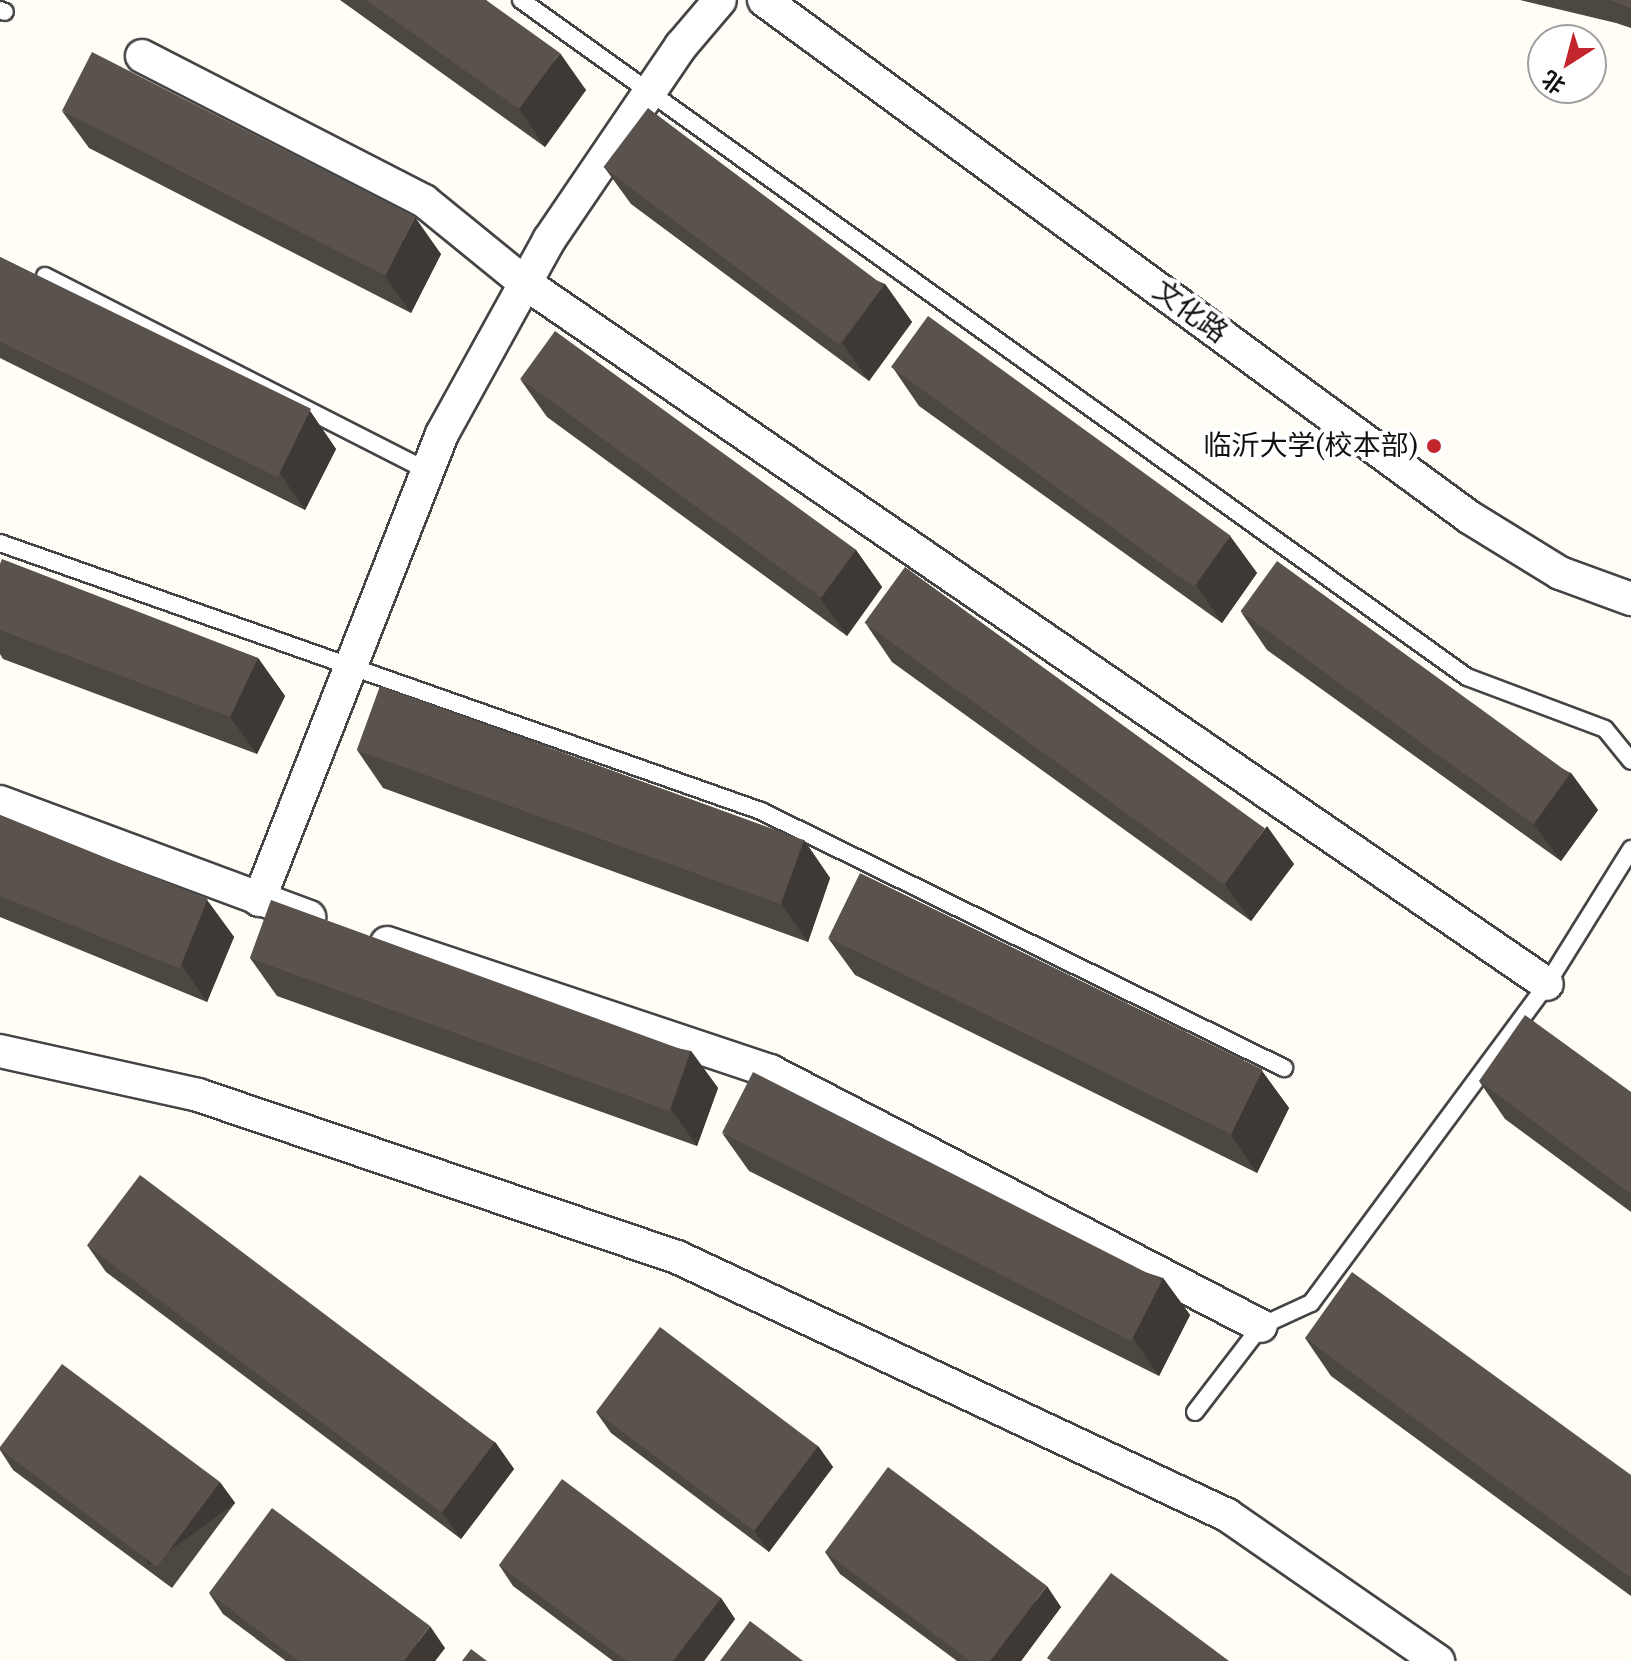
<!DOCTYPE html>
<html>
<head>
<meta charset="utf-8">
<style>
  body { margin:0 }
  #map { position:relative; width:1631px; height:1661px; overflow:hidden; background:#fffdf5; font-family:"Libre Baskerville","Noto Sans SC",serif }
  div>[style] { position:absolute }
  [style*='--x'] { left:calc(var(--x)*1px); top:calc(var(--y)*1px); width:calc(var(--w)*1px); rotate:calc(var(--a)*1deg) }
  .roads { filter:drop-shadow(2px 0 #444) drop-shadow(-2px 0 #444) drop-shadow(0 2px #444) drop-shadow(0 -2px #444) }
  .lane>* { height:16px; margin:-8px; padding:0 8px; transform-origin:8px; border-radius:8px; background:#fff }
  .street>* { height:32px; margin:-16px; padding:0 16px; transform-origin:16px; border-radius:16px; background:#fff }
  .wall>* { inset:0; background:#4d4742 }
  .shaded-wall>* { inset:0; background:#3f3936; transform-origin:0 0 }
  .building>* { inset:0; background:#5a524d; transform-origin:0 0 }
  .dots>* { width:22px; height:22px; translate:-50% -50%; box-sizing:border-box; border:4px solid #fff; border-radius:50% }
  span { translate:-50% -50%; white-space:nowrap; text-align:center; line-height:1.15; -webkit-text-stroke:8px #fff; paint-order:stroke }
  .street-label { font-size:28px; color:#111 }
  .poi-label { font-size:28px; color:#111 }
  .right { translate:-100% -50%; text-align:right }
  .north { position:absolute; left:1527px; top:24px; width:80px; height:80px; box-sizing:border-box; background:#fff; border:2px solid #a0a0a0; border-radius:50%; rotate:216deg; font-size:22px; font-weight:700; line-height:32px; text-align:center; color:#111 }
  .north::after { content:''; display:block; margin:auto; width:28px; height:36px; background:#c4262e; clip-path:polygon(50% 0,100% 100%,50% 72%,0 100%) }
</style>
</head>
<body>
<div id="map">
  <div class="roads">
    <div class="lane">
      <i style="--x:521;--y:0;--w:1163;--a:35.59"></i>
      <i style="--x:1467;--y:677;--w:147;--a:20.6"></i>
      <i style="--x:1605;--y:729;--w:41;--a:50.9"></i>
      <i style="--x:0;--y:10;--w:5;--a:22"></i>
      <i style="--x:45;--y:276;--w:429;--a:27"></i>
      <i style="--x:0;--y:543;--w:807;--a:19.4"></i>
      <i style="--x:761;--y:811;--w:583;--a:26.17"></i>
      <i style="--x:1195;--y:1412;--w:108;--a:-52.5"></i>
      <i style="--x:1261;--y:1326;--w:55;--a:-24.7"></i>
      <i style="--x:1311;--y:1303;--w:397;--a:-53.5"></i>
      <i style="--x:1547;--y:984;--w:159;--a:-58.1"></i>
    </div>
    <div class="street">
      <i style="--x:764;--y:0;--w:874;--a:36.25"></i>
      <i style="--x:1469;--y:517;--w:107;--a:31.6"></i>
      <i style="--x:1560;--y:573;--w:76;--a:20.1"></i>
      <i style="--x:142;--y:56;--w:317;--a:27.2"></i>
      <i style="--x:424;--y:201;--w:130;--a:39.1"></i>
      <i style="--x:525;--y:283;--w:1239;--a:34.45"></i>
      <i style="--x:0;--y:802;--w:330;--a:20.4"></i>
      <i style="--x:259;--y:900;--w:501;--a:-68.56"></i>
      <i style="--x:442;--y:434;--w:222;--a:-61.1"></i>
      <i style="--x:549;--y:240;--w:235;--a:-55.8"></i>
      <i style="--x:681;--y:46;--w:60;--a:-49.7"></i>
      <i style="--x:387;--y:943;--w:404;--a:18.5"></i>
      <i style="--x:770;--y:1071;--w:553;--a:27.45"></i>
      <i style="--x:0;--y:1051;--w:203;--a:12.5"></i>
      <i style="--x:198;--y:1095;--w:506;--a:18.69"></i>
      <i style="--x:677;--y:1257;--w:608;--a:25.13"></i>
      <i style="--x:1227;--y:1515;--w:257;--a:34.7"></i>
    </div>
  </div>
  <div class="wall">
    <i style="clip-path:polygon(340px 0,486px 0,586px 90px,545px 147px)"></i>
    <i style="clip-path:polygon(1520px 0,1631px 0,1631px 28px,1616px 23px)"></i>
    <i style="clip-path:polygon(62px 111px,441px 254px,411px 313px,89px 148px)"></i>
    <i style="clip-path:polygon(604px 167px,885px 284px,912px 322px,869px 381px,631px 204px)"></i>
    <i style="clip-path:polygon(0 257px,310px 411px,336px 449px,305px 510px,0 358px)"></i>
    <i style="clip-path:polygon(893px 368px,1230px 536px,1257px 573px,1222px 623px,919px 406px)"></i>
    <i style="clip-path:polygon(520px 379px,856px 550px,882px 587px,847px 636px,547px 417px)"></i>
    <i style="clip-path:polygon(0 564px,258px 658px,285px 696px,257px 754px,3px 659px,0 654px)"></i>
    <i style="clip-path:polygon(1241px 612px,1571px 773px,1598px 810px,1561px 861px,1267px 650px)"></i>
    <i style="clip-path:polygon(866px 624px,1294px 864px,1251px 921px,892px 662px)"></i>
    <i style="clip-path:polygon(357px 750px,804px 840px,830px 878px,808px 942px,383px 788px)"></i>
    <i style="clip-path:polygon(0 815px,207px 900px,234px 937px,207px 1002px,0 917px)"></i>
    <i style="clip-path:polygon(828px 938px,1262px 1071px,1289px 1108px,1257px 1173px,855px 975px)"></i>
    <i style="clip-path:polygon(250px 958px,691px 1051px,718px 1088px,697px 1146px,277px 996px)"></i>
    <i style="clip-path:polygon(1479px 1081px,1631px 1092px,1631px 1212px,1505px 1119px)"></i>
    <i style="clip-path:polygon(722px 1133px,1163px 1278px,1190px 1315px,1159px 1376px,749px 1171px)"></i>
    <i style="clip-path:polygon(87px 1245px,495px 1442px,514px 1469px,461px 1539px,106px 1272px)"></i>
    <i style="clip-path:polygon(1305px 1338px,1631px 1475px,1631px 1596px,1331px 1376px)"></i>
    <i style="clip-path:polygon(596px 1412px,818px 1446px,833px 1467px,769px 1552px,611px 1433px)"></i>
    <i style="clip-path:polygon(0 1447px,235px 1503px,172px 1588px,13px 1470px,0 1450px)"></i>
    <i style="clip-path:polygon(825px 1552px,1061px 1607px,1021px 1661px,957px 1661px,840px 1574px)"></i>
    <i style="clip-path:polygon(499px 1565px,721px 1598px,735px 1619px,704px 1661px,613px 1661px,513px 1586px)"></i>
    <i style="clip-path:polygon(209px 1593px,445px 1648px,435px 1661px,286px 1661px,223px 1614px)"></i>
  </div>
  <div class="shaded-wall">
    <i style="clip-path:polygon(560px 53px,586px 90px,545px 147px,519px 109px)"></i>
    <i style="clip-path:polygon(415px 217px,441px 254px,411px 313px,385px 276px)"></i>
    <i style="clip-path:polygon(885px 284px,912px 322px,869px 381px,842px 343px)"></i>
    <i style="clip-path:polygon(310px 411px,336px 449px,305px 510px,279px 472px)"></i>
    <i style="clip-path:polygon(1230px 536px,1257px 573px,1222px 623px,1196px 585px)"></i>
    <i style="clip-path:polygon(856px 550px,882px 587px,847px 636px,820px 598px)"></i>
    <i style="clip-path:polygon(258px 658px,285px 696px,257px 754px,230px 717px)"></i>
    <i style="clip-path:polygon(1571px 773px,1598px 810px,1561px 861px,1534px 824px)"></i>
    <i style="clip-path:polygon(1267px 826px,1294px 864px,1251px 921px,1224px 883px)"></i>
    <i style="clip-path:polygon(804px 840px,830px 878px,808px 942px,781px 904px)"></i>
    <i style="clip-path:polygon(207px 900px,234px 937px,207px 1002px,181px 964px)"></i>
    <i style="clip-path:polygon(691px 1051px,718px 1088px,697px 1146px,671px 1109px)"></i>
    <i style="clip-path:polygon(1262px 1071px,1289px 1108px,1257px 1173px,1231px 1135px)"></i>
    <i style="clip-path:polygon(1163px 1278px,1190px 1315px,1159px 1376px,1133px 1338px)"></i>
    <i style="clip-path:polygon(495px 1442px,514px 1469px,461px 1539px,442px 1512px)"></i>
    <i style="clip-path:polygon(818px 1446px,833px 1467px,769px 1552px,754px 1530px)"></i>
    <i style="left:220px;top:1482px;width:26px;height:106px;rotate:54deg"></i>
    <i style="clip-path:polygon(1047px 1586px,1061px 1607px,1021px 1661px,990px 1661px)"></i>
    <i style="clip-path:polygon(721px 1598px,735px 1619px,704px 1661px,673px 1661px)"></i>
    <i style="clip-path:polygon(430px 1626px,445px 1648px,435px 1661px,404px 1661px)"></i>
  </div>
  <div class="building">
    <i style="clip-path:polygon(366px 0,486px 0,560px 53px,519px 109px)"></i>
    <i style="clip-path:polygon(1609px 0,1631px 0,1631px 8px)"></i>
    <i style="left:92px;top:52px;width:363px;height:66px;rotate:27deg"></i>
    <i style="left:648px;top:108px;width:295px;height:74px;rotate:37deg"></i>
    <i style="left:0;top:257px;width:346px;height:76px;rotate:26deg"></i>
    <i style="left:928px;top:316px;width:374px;height:63px;rotate:36deg"></i>
    <i style="left:555px;top:331px;width:372px;height:59px;rotate:36deg"></i>
    <i style="clip-path:polygon(2px 559px,258px 658px,230px 717px,0 630px,0 564px)"></i>
    <i style="left:1277px;top:561px;width:362px;height:62px;rotate:36deg"></i>
    <i style="left:905px;top:567px;width:445px;height:69px;rotate:36deg"></i>
    <i style="left:380px;top:686px;width:451px;height:68px;rotate:20deg"></i>
    <i style="left:0;top:815px;width:224px;height:75px;rotate:22deg"></i>
    <i style="left:860px;top:873px;width:448px;height:72px;rotate:26deg"></i>
    <i style="left:271px;top:900px;width:446px;height:62px;rotate:20deg"></i>
    <i style="clip-path:polygon(1525px 1015px,1631px 1092px,1631px 1194px,1479px 1081px)"></i>
    <i style="left:753px;top:1072px;width:459px;height:68px;rotate:27deg"></i>
    <i style="left:140px;top:1175px;width:444px;height:88px;rotate:37deg"></i>
    <i style="clip-path:polygon(1352px 1272px,1631px 1475px,1631px 1578px,1305px 1338px)"></i>
    <i style="left:660px;top:1327px;width:198px;height:106px;rotate:37deg"></i>
    <i style="clip-path:polygon(62px 1364px,220px 1482px,157px 1567px,0 1449px,0 1447px)"></i>
    <i style="clip-path:polygon(888px 1467px,1047px 1586px,990px 1661px,970px 1661px,825px 1552px)"></i>
    <i style="clip-path:polygon(562px 1479px,721px 1598px,673px 1661px,627px 1661px,499px 1565px)"></i>
    <i style="clip-path:polygon(272px 1508px,430px 1626px,404px 1661px,299px 1661px,209px 1593px)"></i>
    <i style="clip-path:polygon(1111px 1573px,1229px 1661px,1051px 1661px,1047px 1658px)"></i>
    <i style="clip-path:polygon(750px 1621px,803px 1661px,720px 1661px)"></i>
    <i style="clip-path:polygon(471px 1649px,487px 1661px,462px 1661px)"></i>
  </div>
  <div class="dots">
    <i style="left:1434px;top:446px;background:#c4262e"></i>
  </div>
  <div class="street-label">
    <span style="left:1190px;top:312px;rotate:36deg">文化路</span>
  </div>
  <div class="poi-label">
    <span class="right" style="left:1418px;top:446px">临沂大学(校本部)</span>
  </div>
  <div class="north">北</div>
</div>
</body>
</html>
